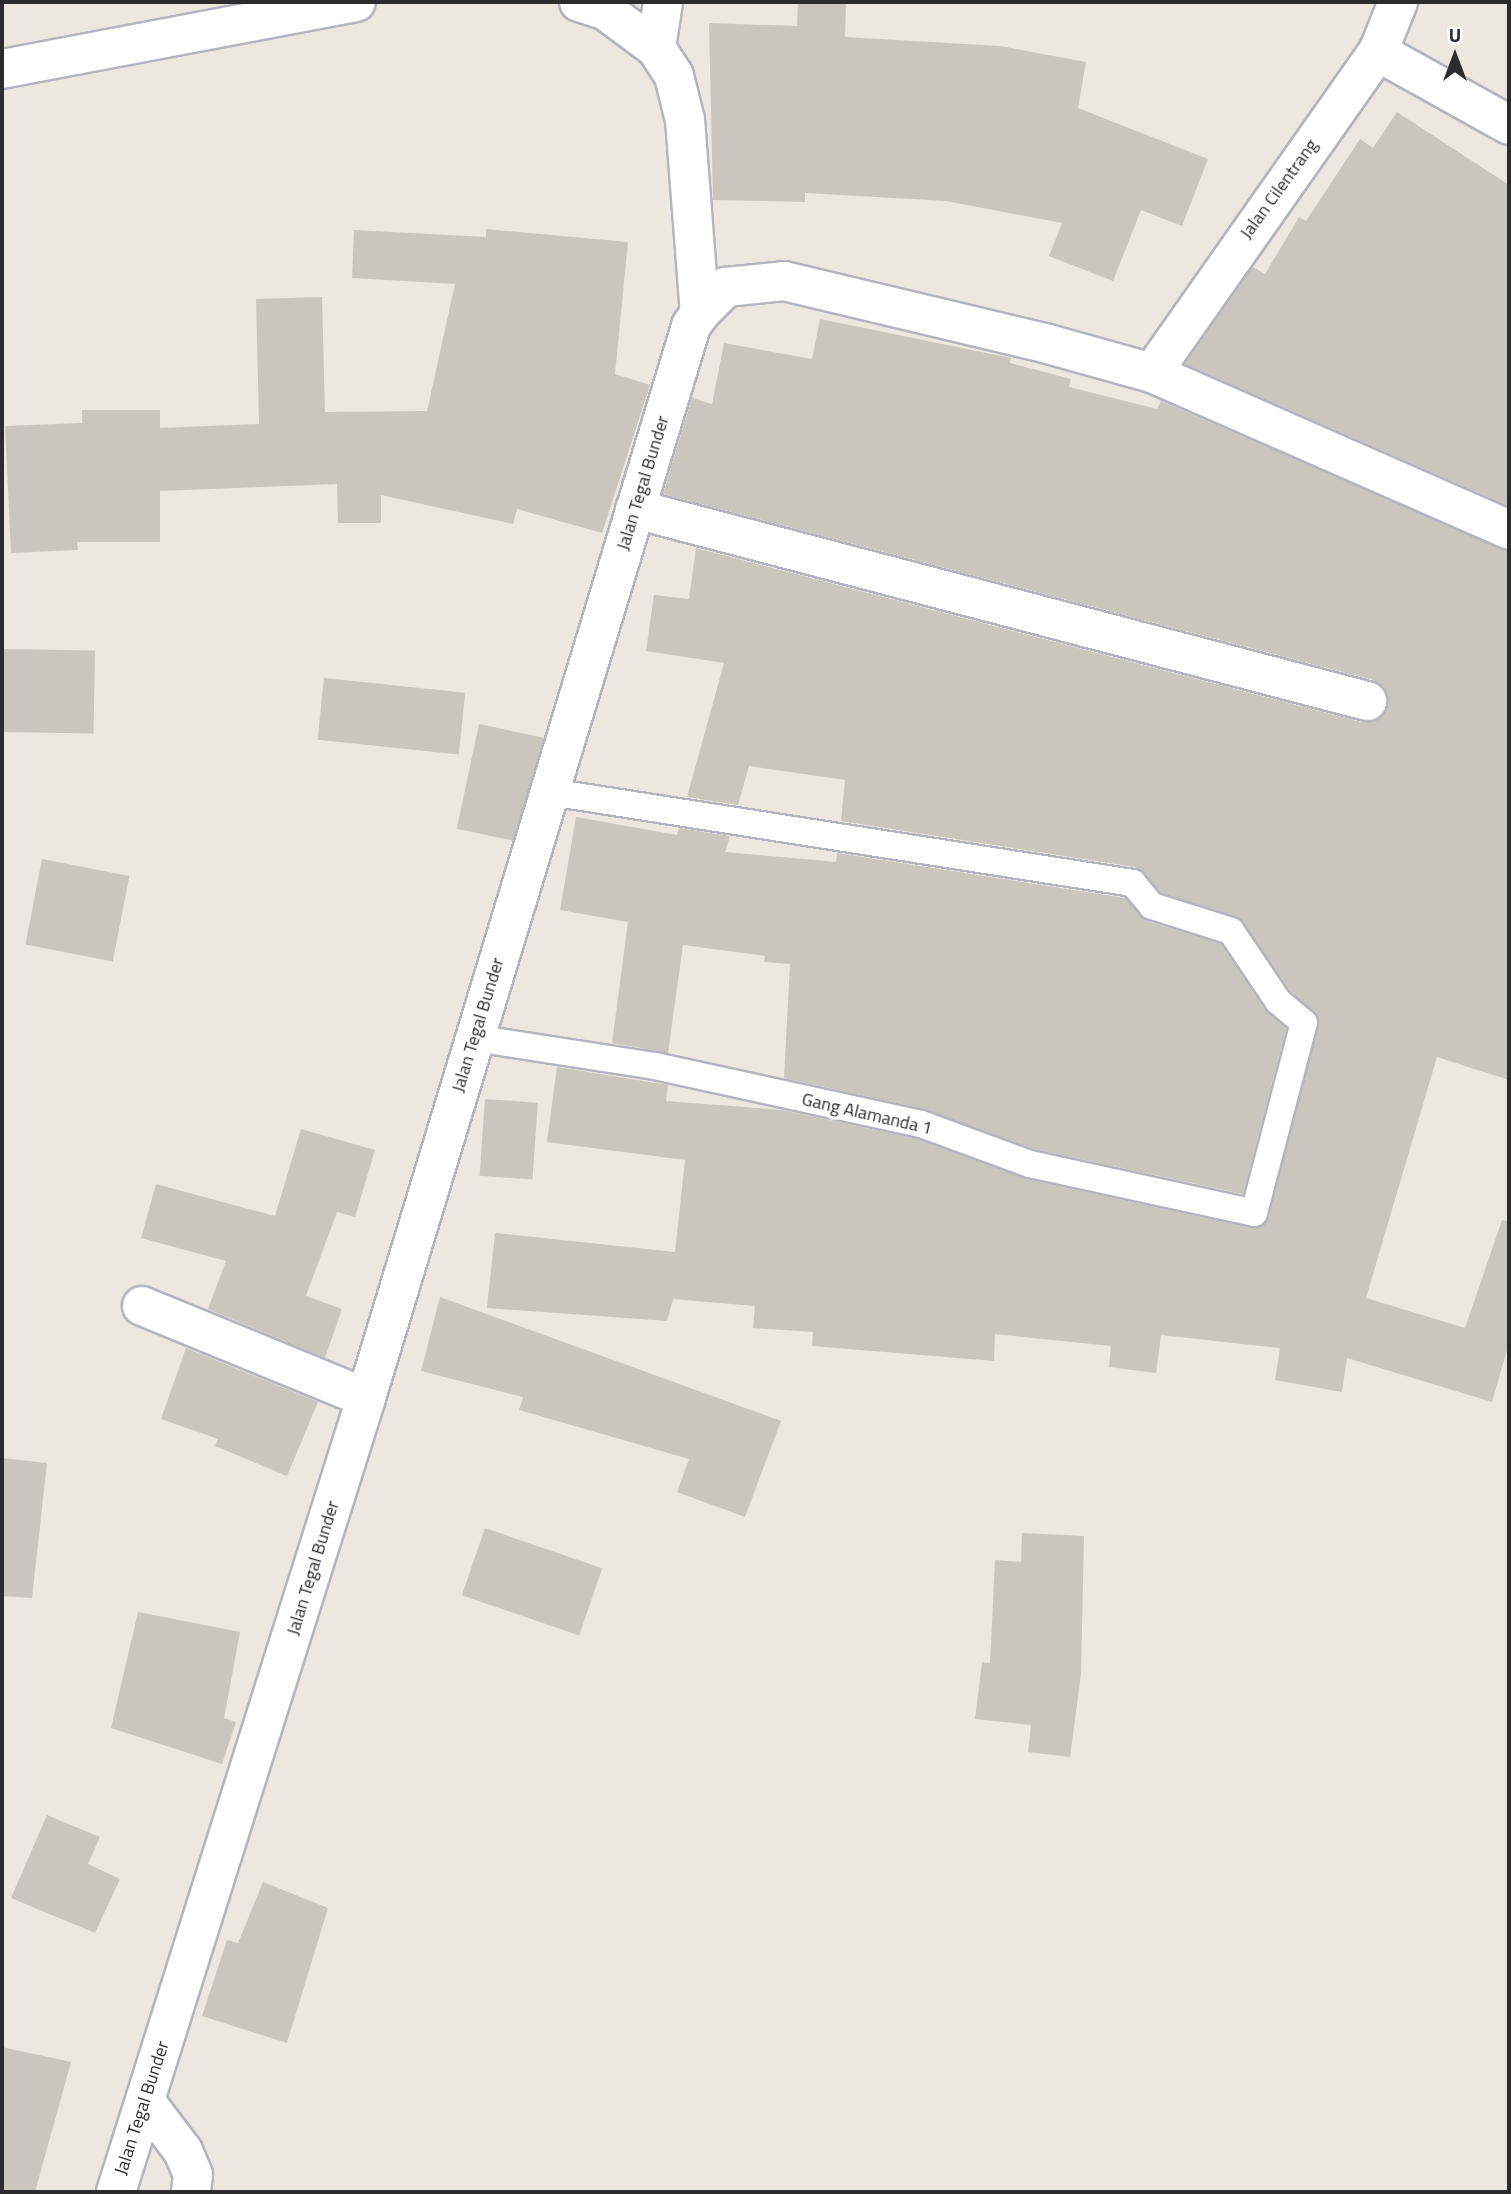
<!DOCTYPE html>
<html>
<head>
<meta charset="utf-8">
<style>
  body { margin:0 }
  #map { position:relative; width:1511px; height:2194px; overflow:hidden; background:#ede8df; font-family:"Titillium Web",sans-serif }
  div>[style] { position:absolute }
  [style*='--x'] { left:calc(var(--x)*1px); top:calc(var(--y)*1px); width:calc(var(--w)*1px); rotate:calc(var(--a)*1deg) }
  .building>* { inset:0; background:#c9c6bd; transform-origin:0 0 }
  .roads { filter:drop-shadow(2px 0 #b2b4bf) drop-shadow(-2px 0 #b2b4bf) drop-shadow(0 2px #b2b4bf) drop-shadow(0 -2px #b2b4bf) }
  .lane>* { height:26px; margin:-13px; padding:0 13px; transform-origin:13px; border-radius:13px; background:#fff }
  .street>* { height:38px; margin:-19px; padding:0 19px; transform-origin:19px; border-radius:19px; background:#fff }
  span { translate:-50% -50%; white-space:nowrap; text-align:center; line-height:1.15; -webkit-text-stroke:7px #fff; paint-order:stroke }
  .street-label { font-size:18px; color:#2c2c2c }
  .frame { position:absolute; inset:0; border:4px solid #2c2c2c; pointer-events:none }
  .north { position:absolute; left:1420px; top:21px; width:70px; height:70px; -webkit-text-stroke:5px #fff; paint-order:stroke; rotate:0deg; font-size:19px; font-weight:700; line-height:28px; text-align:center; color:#2c2c2c }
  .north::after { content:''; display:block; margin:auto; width:24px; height:32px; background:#2c2c2c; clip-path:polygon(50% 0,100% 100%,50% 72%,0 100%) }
</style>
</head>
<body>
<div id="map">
  <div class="building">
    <i style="clip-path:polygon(798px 2px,846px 2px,845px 37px,1000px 46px,1086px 62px,1078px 108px,1208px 159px,1182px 226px,1141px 210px,1113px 281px,1049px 256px,1062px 223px,946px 201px,805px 193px,805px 202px,713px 200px,709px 23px,797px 26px)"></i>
    <i style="clip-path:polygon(1397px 112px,1509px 185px,1509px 506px,1185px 364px,1253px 267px,1265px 274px,1299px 217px,1306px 221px,1360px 139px,1373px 148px)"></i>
    <i style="clip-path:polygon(486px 229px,628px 242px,615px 374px,650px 385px,602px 533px,517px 509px,513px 524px,381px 495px,381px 523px,338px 523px,337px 484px,160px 491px,160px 542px,77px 542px,78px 550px,11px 553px,5px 426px,82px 423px,82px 410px,160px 410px,160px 428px,259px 424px,256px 299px,322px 297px,325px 412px,427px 411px,455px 284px,352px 278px,354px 230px,486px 237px)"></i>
    <i style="clip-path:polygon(820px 319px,1011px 358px,1010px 363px,1071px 379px,1069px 387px,1157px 409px,1161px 401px,1509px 552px,1509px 1080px,1437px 1057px,1366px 1298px,1465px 1328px,1502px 1220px,1509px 1221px,1509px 1343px,1492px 1402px,1347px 1358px,1342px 1392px,1275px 1380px,1280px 1348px,1161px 1335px,1156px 1373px,1109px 1367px,1111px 1346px,995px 1334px,994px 1361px,812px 1346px,813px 1332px,753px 1328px,755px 1306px,673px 1299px,667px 1321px,487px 1308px,495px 1233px,675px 1252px,685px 1160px,547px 1142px,557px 1067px,668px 1085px,666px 1101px,782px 1110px,917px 1139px,1026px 1179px,1251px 1228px,1269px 1217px,1319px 1019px,1290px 990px,1243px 922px,1161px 892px,1135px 867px,841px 821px,845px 780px,749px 766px,738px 805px,687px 797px,724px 663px,646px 651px,654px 595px,689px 599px,696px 548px,1361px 722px,1383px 716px,1388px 695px,1373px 680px,663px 494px,692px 398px,712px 404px,724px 343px,812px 359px)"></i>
    <i style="left:3px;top:649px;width:92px;height:83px;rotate:1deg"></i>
    <i style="left:324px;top:678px;width:142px;height:62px;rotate:6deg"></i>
    <i style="left:479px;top:724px;width:66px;height:107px;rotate:12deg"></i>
    <i style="clip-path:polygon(576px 817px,677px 835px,679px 828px,730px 836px,725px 852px,836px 862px,837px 853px,1125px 898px,1147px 921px,1221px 944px,1265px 1010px,1286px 1029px,1243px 1194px,1034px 1149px,924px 1109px,784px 1078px,790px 964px,764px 962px,765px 956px,683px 945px,668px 1053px,612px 1043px,628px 922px,560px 910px)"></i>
    <i style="left:42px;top:859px;width:89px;height:87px;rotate:11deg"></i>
    <i style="left:485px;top:1099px;width:53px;height:77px;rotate:4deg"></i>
    <i style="clip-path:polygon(301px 1129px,375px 1150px,355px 1217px,337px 1212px,306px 1296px,342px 1309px,325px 1358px,208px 1309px,226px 1261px,141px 1238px,156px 1184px,275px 1216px)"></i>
    <i style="clip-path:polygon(440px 1297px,781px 1421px,745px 1517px,677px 1492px,689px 1459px,519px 1410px,523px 1397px,421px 1371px)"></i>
    <i style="clip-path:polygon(186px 1348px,318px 1402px,287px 1476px,215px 1446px,218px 1439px,161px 1419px)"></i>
    <i style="clip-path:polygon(2px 1458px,47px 1463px,32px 1598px,2px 1596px)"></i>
    <i style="left:485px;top:1528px;width:124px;height:71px;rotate:19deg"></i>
    <i style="clip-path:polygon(1022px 1533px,1084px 1536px,1081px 1674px,1070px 1757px,1028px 1752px,1031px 1725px,975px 1719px,982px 1662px,990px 1663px,995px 1560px,1021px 1562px)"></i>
    <i style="clip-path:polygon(138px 1612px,240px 1632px,224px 1718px,236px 1722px,222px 1764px,111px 1728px)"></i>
    <i style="clip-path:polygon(47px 1815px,100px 1837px,88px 1864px,120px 1879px,95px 1933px,11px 1898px)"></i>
    <i style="clip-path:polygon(263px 1882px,328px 1908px,287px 2043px,202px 2016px,227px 1940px,238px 1943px)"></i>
    <i style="clip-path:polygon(2px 2047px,71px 2062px,35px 2192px,2px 2192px)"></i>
  </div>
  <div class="roads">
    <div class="lane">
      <i style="--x:474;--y:1038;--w:183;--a:8.8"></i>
      <i style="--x:655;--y:1066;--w:272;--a:12.3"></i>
      <i style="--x:921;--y:1124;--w:116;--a:20.2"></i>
      <i style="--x:1030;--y:1164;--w:229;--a:12.3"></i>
      <i style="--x:1254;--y:1213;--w:196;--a:-75.3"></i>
      <i style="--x:1304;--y:1023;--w:34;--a:-140"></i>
      <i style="--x:1278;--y:1001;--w:84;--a:-123.9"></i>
      <i style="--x:1231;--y:931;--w:83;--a:-162.4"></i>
      <i style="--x:1152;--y:906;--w:30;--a:-130"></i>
      <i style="--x:1133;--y:883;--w:590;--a:-171.13"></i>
    </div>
    <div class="street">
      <i style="--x:579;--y:2;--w:28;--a:18"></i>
      <i style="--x:606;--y:11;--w:62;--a:36.5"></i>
      <i style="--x:656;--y:48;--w:33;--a:57"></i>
      <i style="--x:674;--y:76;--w:45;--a:76"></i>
      <i style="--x:685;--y:120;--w:194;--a:85.6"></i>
      <i style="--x:656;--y:48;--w:47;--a:-81.3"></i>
      <i style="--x:1378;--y:52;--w:150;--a:29.1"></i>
      <i style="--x:2;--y:69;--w:360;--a:-10.7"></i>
      <i style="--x:1152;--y:373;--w:393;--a:-54.9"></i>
      <i style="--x:1378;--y:52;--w:54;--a:-68.2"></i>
      <i style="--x:635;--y:509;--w:757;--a:14.7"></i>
      <i style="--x:142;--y:1306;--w:242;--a:22.3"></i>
      <i style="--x:145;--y:2101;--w:63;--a:52.8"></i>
      <i style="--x:183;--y:2151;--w:26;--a:67"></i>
      <i style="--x:193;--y:2175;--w:17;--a:97"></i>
      <i style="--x:116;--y:2192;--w:832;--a:-72.52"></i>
      <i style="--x:366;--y:1398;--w:1120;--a:-73.13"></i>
      <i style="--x:691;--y:326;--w:16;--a:-55"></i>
      <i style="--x:700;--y:313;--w:37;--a:-45"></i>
      <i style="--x:726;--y:287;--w:58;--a:-5.9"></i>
      <i style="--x:784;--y:281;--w:271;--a:13.4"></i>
      <i style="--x:1048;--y:344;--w:108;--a:15.6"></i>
      <i style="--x:1152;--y:373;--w:390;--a:23.7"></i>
    </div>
  </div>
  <div class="street-label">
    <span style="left:1279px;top:189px;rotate:-54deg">Jalan Cilentrang</span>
    <span style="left:643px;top:483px;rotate:-73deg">Jalan Tegal Bunder</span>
    <span style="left:478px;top:1025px;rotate:-73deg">Jalan Tegal Bunder</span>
    <span style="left:867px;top:1114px;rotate:13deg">Gang Alamanda 1</span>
    <span style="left:313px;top:1568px;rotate:-73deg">Jalan Tegal Bunder</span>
    <span style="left:142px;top:2108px;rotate:-72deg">Jalan Tegal Bunder</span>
  </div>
  <div class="frame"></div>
  <div class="north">U</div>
</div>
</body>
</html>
